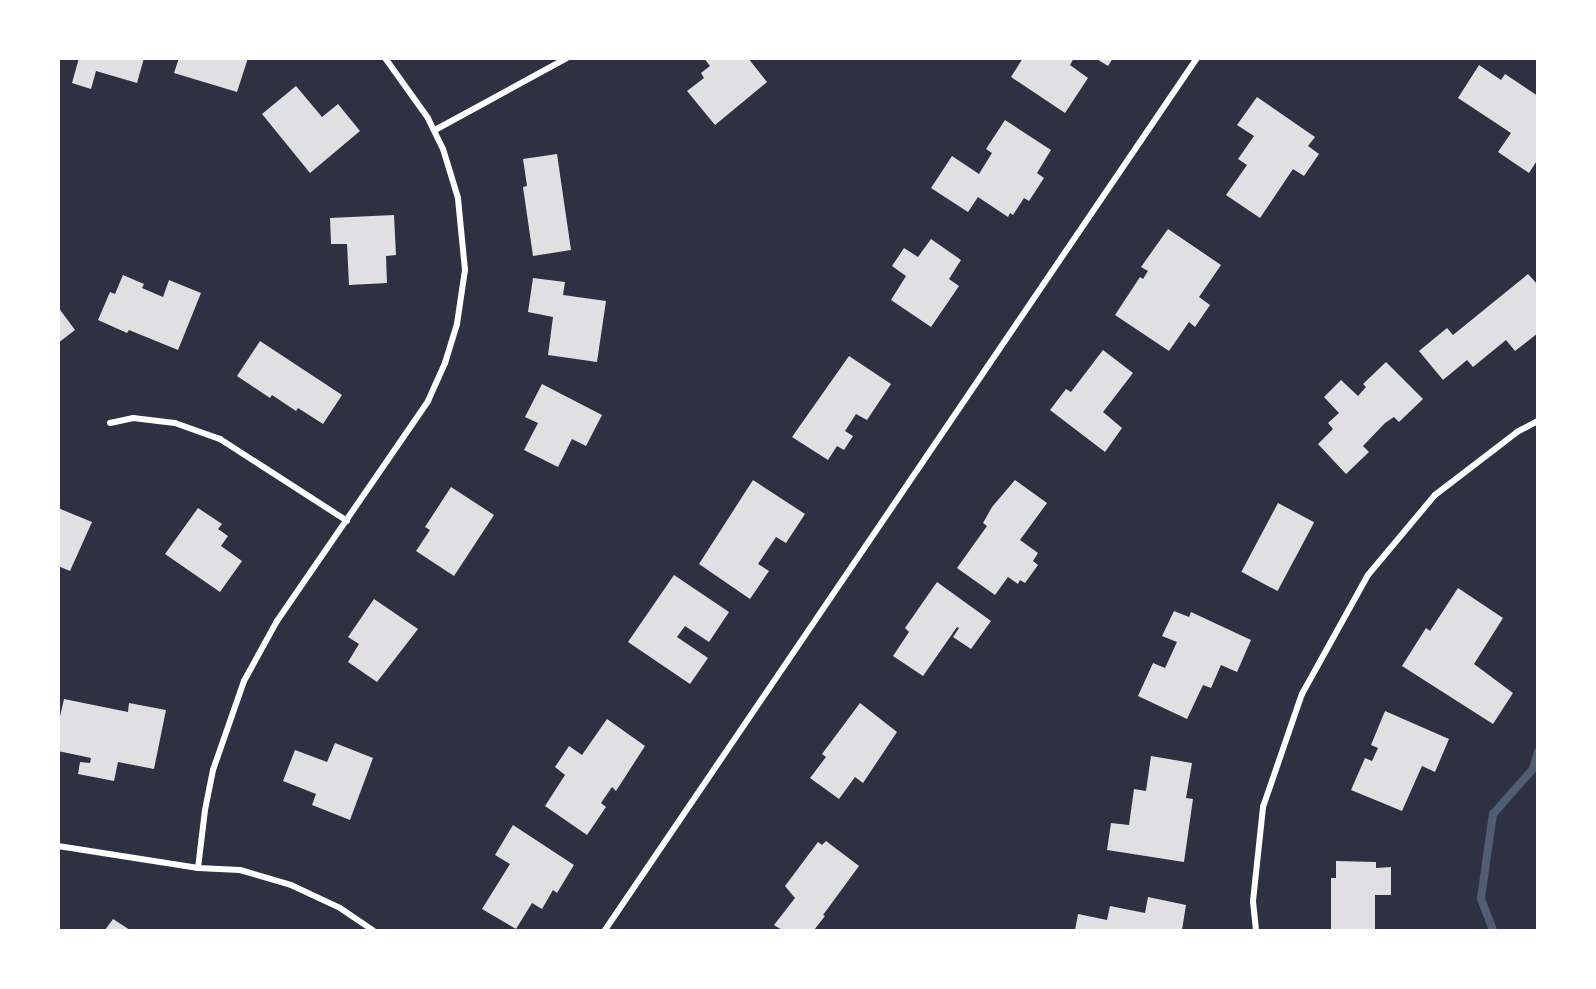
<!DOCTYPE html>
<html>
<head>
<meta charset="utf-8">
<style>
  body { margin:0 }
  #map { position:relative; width:1596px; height:989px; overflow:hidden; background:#2d3142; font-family:"PT Sans Narrow",sans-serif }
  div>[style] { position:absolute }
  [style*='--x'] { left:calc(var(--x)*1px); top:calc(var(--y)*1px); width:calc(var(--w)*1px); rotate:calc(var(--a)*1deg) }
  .stream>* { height:8px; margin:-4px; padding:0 4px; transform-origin:4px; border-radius:4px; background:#4f5d75 }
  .building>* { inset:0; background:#e0e0e3; transform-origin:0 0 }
  .minor>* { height:6px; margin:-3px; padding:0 3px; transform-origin:3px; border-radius:3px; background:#fff }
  span { translate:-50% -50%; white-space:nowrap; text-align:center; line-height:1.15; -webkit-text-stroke:6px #fff; paint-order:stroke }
  .frame { position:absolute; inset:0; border:60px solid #fff; pointer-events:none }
</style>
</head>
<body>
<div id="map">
  <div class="stream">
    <i style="--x:1493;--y:930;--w:34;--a:-111"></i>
    <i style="--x:1481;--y:898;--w:85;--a:-81.9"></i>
    <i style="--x:1493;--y:814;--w:60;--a:-48.4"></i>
    <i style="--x:1533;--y:769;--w:18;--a:-74"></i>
  </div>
  <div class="building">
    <i style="clip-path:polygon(79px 58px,144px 58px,137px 83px,96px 71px,91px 89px,72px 83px)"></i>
    <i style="clip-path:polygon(179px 58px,248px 58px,237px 92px,174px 73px)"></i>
    <i style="clip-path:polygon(704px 58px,748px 58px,767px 82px,715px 125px,687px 91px,704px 78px,701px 73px,710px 66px)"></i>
    <i style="clip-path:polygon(1023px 58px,1074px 58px,1070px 65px,1088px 78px,1065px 113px,1011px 77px)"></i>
    <i style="clip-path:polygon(1095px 58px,1113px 58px,1108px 66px)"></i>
    <i style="clip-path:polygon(1479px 65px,1501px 80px,1505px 74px,1538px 96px,1538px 159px,1529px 173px,1498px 152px,1511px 133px,1458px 98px)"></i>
    <i style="clip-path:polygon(296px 86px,322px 117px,338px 104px,360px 131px,310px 173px,262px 114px)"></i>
    <i style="clip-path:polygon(1257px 97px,1315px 137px,1308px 146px,1319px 154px,1304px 176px,1293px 169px,1260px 218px,1226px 195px,1247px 165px,1238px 159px,1254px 136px,1237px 125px)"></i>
    <i style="clip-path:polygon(1005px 120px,1051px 150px,1037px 173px,1044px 178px,1029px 201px,1024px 198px,1013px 215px,1010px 213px,1008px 217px,978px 197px,968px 212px,931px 188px,952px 156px,979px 174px,992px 153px,986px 149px)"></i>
    <i style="clip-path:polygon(557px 154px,571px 250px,533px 256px,523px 187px,527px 186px,523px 159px)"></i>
    <i style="clip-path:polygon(394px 215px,396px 255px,386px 256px,387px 283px,349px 285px,347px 244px,331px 244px,330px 218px)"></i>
    <i style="clip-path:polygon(1168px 229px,1221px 265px,1199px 297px,1210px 305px,1195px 327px,1189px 322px,1169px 351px,1115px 315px,1140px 277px,1143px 279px,1148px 271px,1141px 267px)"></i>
    <i style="clip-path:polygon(931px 239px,961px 260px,949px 279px,959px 286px,931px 327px,891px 300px,906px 276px,892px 266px,904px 248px,918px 257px)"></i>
    <i style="clip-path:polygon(1528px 274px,1538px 285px,1538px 333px,1515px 351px,1506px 340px,1473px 367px,1467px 360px,1443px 380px,1419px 351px,1447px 328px,1453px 335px)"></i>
    <i style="clip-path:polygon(123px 275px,144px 284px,142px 288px,163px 297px,169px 280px,201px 293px,178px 350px,129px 330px,127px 333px,98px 320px,110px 292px,115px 294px)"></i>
    <i style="clip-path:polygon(533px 278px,565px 282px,563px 295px,606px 301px,597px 362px,548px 355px,553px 317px,528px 312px)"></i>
    <i style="clip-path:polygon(58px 307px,75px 330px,58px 343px)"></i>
    <i style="clip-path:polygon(260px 341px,342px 395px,323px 424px,298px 408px,296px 411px,272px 395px,270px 398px,237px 376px)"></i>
    <i style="clip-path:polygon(1103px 350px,1133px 373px,1103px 412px,1122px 428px,1105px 452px,1050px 410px,1066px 389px,1071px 392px)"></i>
    <i style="clip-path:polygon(849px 356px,891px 384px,867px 420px,856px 414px,845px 431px,853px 436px,844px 450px,837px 446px,828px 460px,792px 437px)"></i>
    <i style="clip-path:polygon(1386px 362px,1423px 399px,1399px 422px,1394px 417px,1385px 423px,1363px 446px,1369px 452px,1346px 474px,1318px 444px,1333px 429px,1328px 423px,1339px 413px,1324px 397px,1341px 380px,1358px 396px,1366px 387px,1363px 384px)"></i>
    <i style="clip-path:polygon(542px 384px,602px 415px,586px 446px,572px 439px,558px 467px,524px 450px,538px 423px,525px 417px)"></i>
    <i style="clip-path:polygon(753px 480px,805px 514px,786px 543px,776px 537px,758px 564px,769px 571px,750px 599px,699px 564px)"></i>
    <i style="clip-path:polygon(1015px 480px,1047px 503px,1020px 540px,1038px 553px,1033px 561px,1038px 565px,1025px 583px,1020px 580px,1018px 584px,1008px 577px,995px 595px,957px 568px,987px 526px,983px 523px,992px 507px)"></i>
    <i style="clip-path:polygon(451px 487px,494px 515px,454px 576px,416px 551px,430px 530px,425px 527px)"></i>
    <i style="left:1278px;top:503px;width:41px;height:78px;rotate:28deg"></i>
    <i style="clip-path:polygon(58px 508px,92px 522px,70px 571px,58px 566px)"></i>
    <i style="clip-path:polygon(198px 508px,222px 524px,218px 529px,228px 536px,221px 546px,242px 561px,220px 592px,165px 554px)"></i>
    <i style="clip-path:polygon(674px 575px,729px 612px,709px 642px,685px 626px,677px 637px,708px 658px,690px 684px,628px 642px)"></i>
    <i style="clip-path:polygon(937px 582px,991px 621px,971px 649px,953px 637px,959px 628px,957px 627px,923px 676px,893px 656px,909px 632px,905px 628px)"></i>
    <i style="clip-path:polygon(1458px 588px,1503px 618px,1474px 664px,1513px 693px,1493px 724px,1402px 666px,1426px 628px,1430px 631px)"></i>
    <i style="clip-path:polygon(374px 599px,418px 629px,377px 682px,348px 662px,359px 644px,348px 637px)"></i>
    <i style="clip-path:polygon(1174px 611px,1189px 617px,1191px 612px,1251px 640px,1237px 672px,1221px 665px,1211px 688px,1203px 685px,1187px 719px,1138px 696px,1153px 663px,1165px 668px,1177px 642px,1162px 636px)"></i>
    <i style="clip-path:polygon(64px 699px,128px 712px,129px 703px,166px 710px,154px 769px,118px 762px,114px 781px,78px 774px,80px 762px,90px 763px,91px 758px,58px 751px,58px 725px)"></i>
    <i style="clip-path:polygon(860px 703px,897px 732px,863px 783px,855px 777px,839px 799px,810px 778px,826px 757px,822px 754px)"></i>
    <i style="clip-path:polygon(1385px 711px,1449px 739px,1435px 772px,1422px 766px,1402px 811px,1351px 790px,1365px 758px,1372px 761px,1378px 748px,1371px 745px)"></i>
    <i style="clip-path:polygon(607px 719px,645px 746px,616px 791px,612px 787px,601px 803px,606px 807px,587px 835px,545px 806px,565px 775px,555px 767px,569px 746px,582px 755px)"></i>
    <i style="clip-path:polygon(335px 743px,373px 758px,350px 820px,312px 805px,316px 794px,283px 781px,295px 750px,327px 762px)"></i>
    <i style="clip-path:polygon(1151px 756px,1192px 763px,1186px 798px,1193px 799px,1184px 862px,1107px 850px,1111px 823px,1129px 825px,1134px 789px,1146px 791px)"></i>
    <i style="clip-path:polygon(513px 825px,574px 865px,557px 893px,553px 890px,542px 909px,532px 903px,516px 929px,482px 909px,510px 864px,495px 855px)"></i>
    <i style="clip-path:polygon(826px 841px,859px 866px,823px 915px,825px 916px,814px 930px,782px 930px,774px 925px,795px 898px,785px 886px,818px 842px,822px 845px)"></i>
    <i style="clip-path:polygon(1336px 861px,1376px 862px,1376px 868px,1391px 867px,1391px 895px,1375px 895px,1375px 930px,1331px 930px,1331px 878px,1336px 878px)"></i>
    <i style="clip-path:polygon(1148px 897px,1186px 905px,1182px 930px,1075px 930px,1078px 914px,1107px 920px,1110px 906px,1145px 913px)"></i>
    <i style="clip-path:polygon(113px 919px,130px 930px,105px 930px)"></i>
  </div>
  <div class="minor">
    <i style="--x:435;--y:130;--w:150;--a:-28.6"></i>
    <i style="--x:110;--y:423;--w:24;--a:-12"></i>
    <i style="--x:133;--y:418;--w:42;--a:6.8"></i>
    <i style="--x:175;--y:423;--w:48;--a:19.6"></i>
    <i style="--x:220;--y:439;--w:151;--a:32.8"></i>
    <i style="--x:58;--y:846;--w:142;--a:8.9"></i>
    <i style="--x:198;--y:868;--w:42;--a:2.7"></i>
    <i style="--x:240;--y:870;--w:53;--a:16.4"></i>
    <i style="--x:291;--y:885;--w:54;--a:25.1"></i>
    <i style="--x:340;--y:908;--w:40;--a:34"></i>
    <i style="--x:198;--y:868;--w:58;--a:-83.1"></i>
    <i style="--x:205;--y:810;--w:41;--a:-78.7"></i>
    <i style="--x:213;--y:770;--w:94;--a:-70.8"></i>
    <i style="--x:244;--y:681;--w:68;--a:-61.2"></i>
    <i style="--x:277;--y:621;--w:267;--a:-55.5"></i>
    <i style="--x:428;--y:401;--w:42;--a:-65.9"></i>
    <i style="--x:445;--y:363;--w:41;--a:-72.9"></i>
    <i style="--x:457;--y:324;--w:55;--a:-81.6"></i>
    <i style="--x:465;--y:270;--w:72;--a:-95.6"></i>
    <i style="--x:458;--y:198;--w:51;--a:-107"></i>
    <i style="--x:443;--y:149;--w:34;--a:-116"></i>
    <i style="--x:428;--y:118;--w:74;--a:-125.6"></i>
    <i style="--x:605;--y:930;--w:1054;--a:-55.83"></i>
    <i style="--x:1256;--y:930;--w:29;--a:-96"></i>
    <i style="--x:1253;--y:901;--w:95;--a:-83.9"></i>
    <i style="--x:1263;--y:807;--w:120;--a:-71"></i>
    <i style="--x:1302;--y:694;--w:136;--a:-61"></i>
    <i style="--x:1368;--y:575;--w:104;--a:-50.1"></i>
    <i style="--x:1435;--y:495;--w:103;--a:-37.5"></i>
    <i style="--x:1517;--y:432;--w:24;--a:-28"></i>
  </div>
  <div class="frame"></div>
</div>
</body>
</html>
